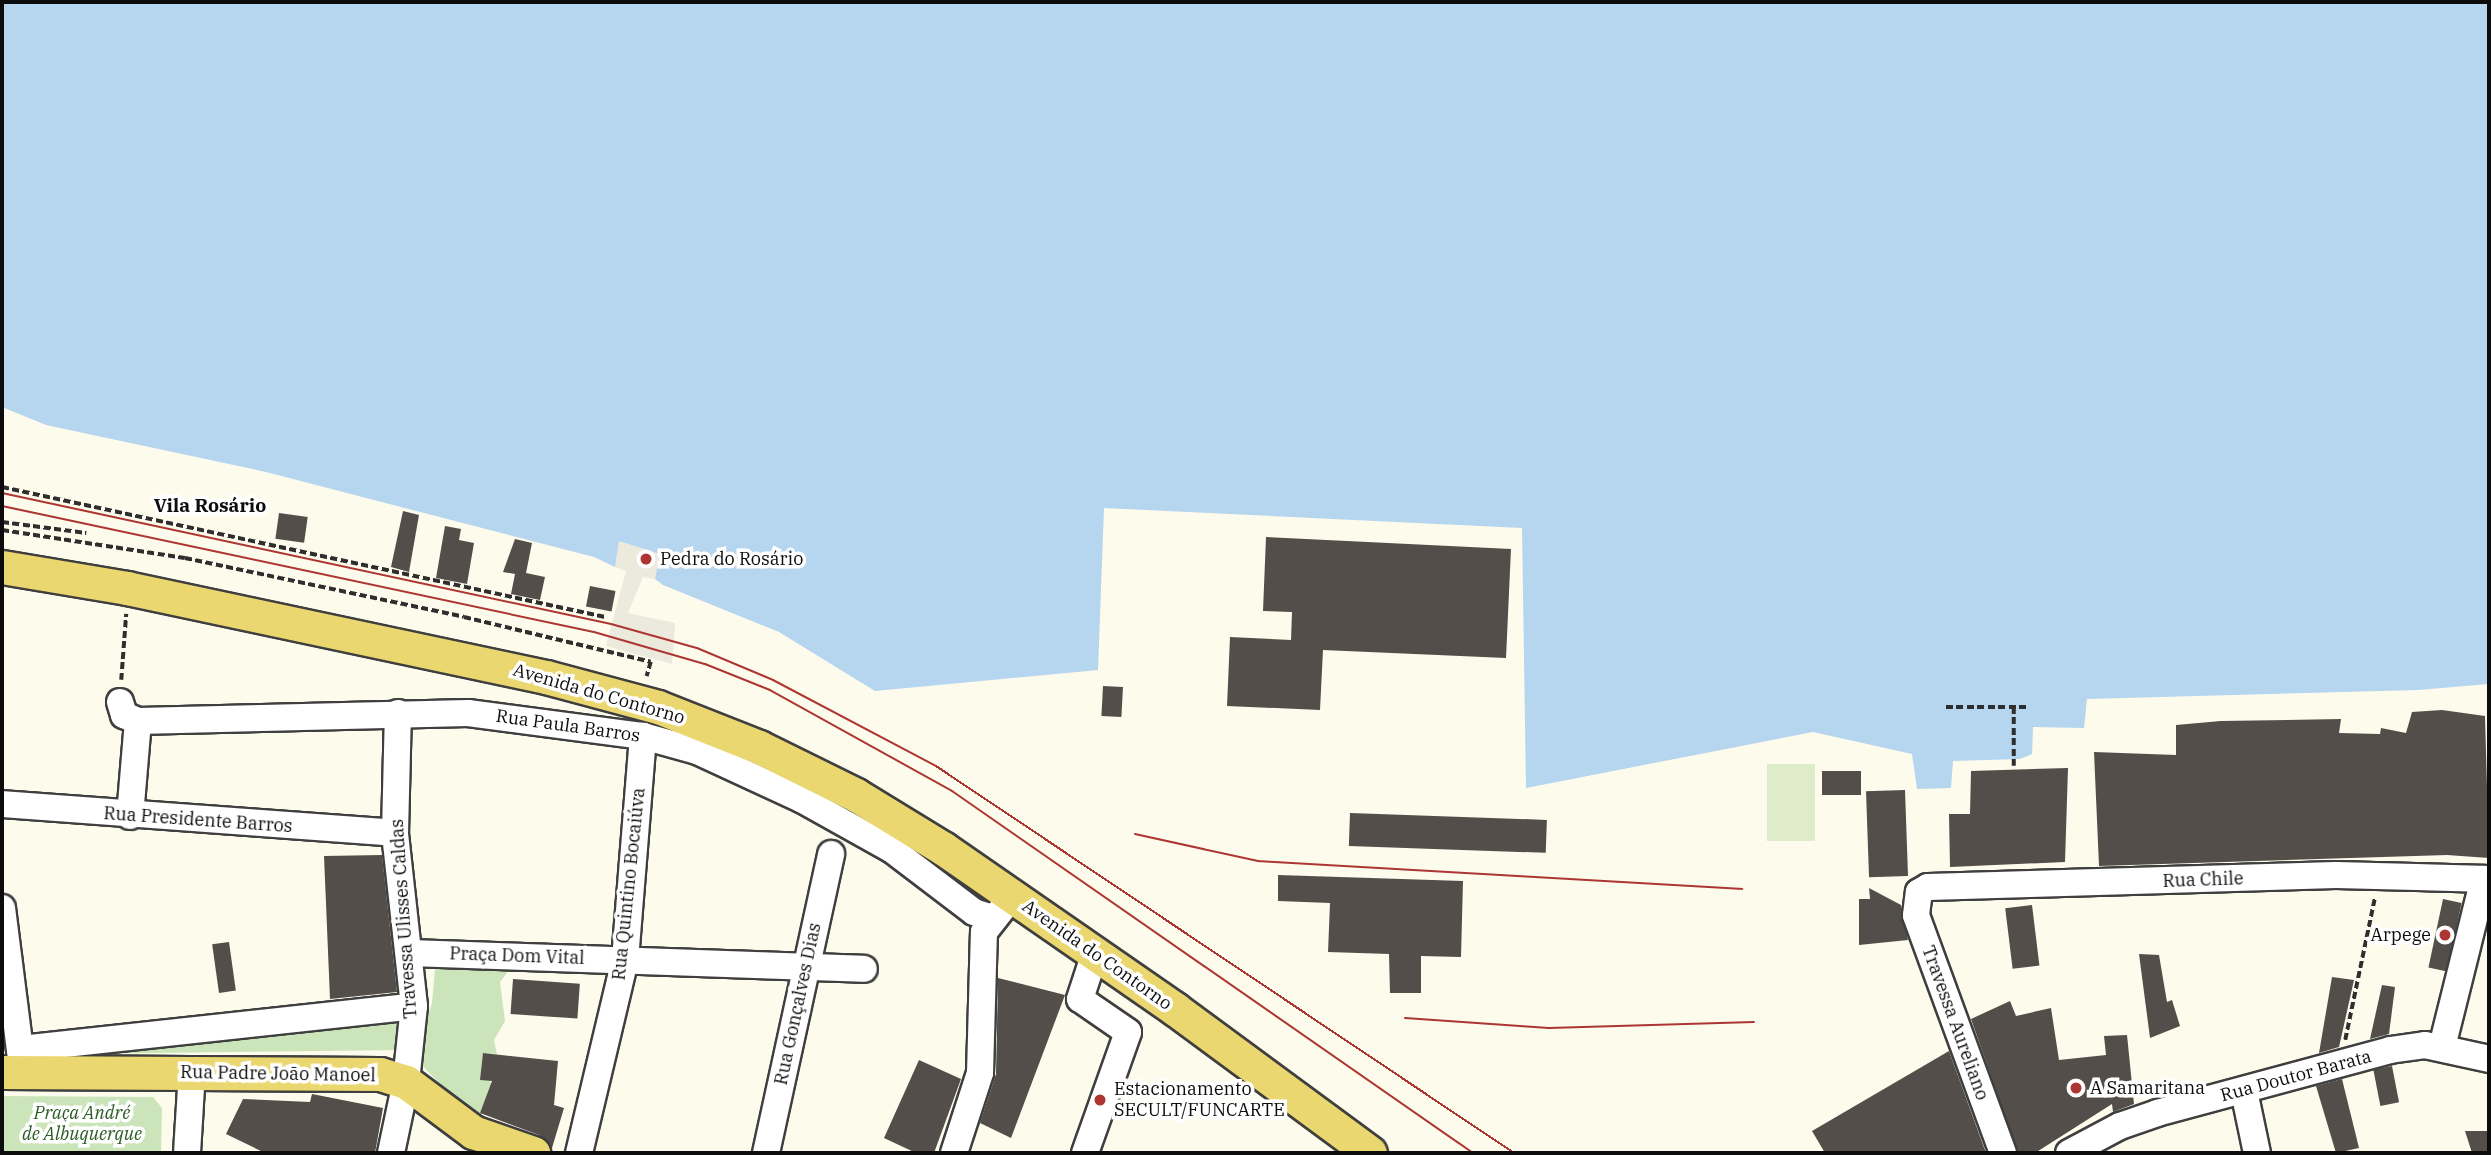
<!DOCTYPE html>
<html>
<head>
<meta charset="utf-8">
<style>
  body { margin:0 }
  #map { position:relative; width:2491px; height:1155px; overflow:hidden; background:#fdfbec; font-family:"IBM Plex Serif",serif }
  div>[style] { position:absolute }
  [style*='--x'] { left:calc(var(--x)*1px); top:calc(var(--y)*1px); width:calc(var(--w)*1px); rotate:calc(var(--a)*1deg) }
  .green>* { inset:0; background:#cce4ba }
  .pitch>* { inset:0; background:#deecca; transform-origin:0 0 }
  .plaza>* { inset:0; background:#ece9dd }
  .water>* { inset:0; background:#b6d5ef }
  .building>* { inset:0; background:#534e49; transform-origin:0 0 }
  .path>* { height:3.5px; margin-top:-1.75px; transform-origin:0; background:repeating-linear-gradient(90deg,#2e2e2e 0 7px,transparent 0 10.5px) }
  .roads { filter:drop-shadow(2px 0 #3f3f3f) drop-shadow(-2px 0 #3f3f3f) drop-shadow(0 2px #3f3f3f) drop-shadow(0 -2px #3f3f3f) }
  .minor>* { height:26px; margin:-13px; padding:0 13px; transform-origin:13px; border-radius:13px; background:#fff }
  .major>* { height:33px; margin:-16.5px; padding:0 16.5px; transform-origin:16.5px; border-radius:16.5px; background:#ebd76f }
  .tram>* { height:2px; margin:-1px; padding:0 1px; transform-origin:1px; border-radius:1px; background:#ad3632 }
  .dots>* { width:19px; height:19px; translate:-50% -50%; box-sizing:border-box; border:4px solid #fff; border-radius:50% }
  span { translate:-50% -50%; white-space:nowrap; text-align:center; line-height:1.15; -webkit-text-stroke:7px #fff; paint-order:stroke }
  .poi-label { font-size:18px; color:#0c0c0c }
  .left { translate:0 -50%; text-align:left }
  .right { translate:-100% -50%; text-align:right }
  .street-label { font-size:18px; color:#0c0c0c }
  .park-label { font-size:18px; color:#2a5c23; font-style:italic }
  .neighbourhood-label { font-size:19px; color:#0c0c0c; font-weight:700 }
  .frame { position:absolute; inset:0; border:4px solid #0c0c0c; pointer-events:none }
</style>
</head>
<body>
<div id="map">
  <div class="green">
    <i style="clip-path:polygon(477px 964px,510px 969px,500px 982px,505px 1021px,494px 1040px,497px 1054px,483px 1053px,491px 1084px,477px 1123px,416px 1059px,432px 1003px,435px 969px)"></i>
    <i style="clip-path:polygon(401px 1023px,402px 1050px,70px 1054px)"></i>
    <i style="clip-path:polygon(2px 1096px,153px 1097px,162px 1108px,161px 1153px,2px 1153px)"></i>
  </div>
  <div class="pitch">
    <i style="left:1815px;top:764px;width:77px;height:48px;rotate:90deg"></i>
  </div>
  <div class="plaza">
    <i style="clip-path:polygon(619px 541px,661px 554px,655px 579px,643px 577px,628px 613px,675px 623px,672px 664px,606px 646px,626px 571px,615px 567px)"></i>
  </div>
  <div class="water">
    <i style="clip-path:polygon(2px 2px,2489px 2px,2489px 684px,2418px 690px,2087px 699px,2084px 728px,2033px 727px,2032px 754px,2020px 759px,1953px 761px,1951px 788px,1917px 789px,1912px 754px,1813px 732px,1526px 788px,1522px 528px,1104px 508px,1098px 670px,875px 691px,779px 632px,663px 585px,655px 579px,660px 554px,619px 541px,615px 567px,594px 557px,266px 472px,46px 425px,2px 407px)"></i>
  </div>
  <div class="building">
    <i style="clip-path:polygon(403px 511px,419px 515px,409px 572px,391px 567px)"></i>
    <i style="left:279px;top:513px;width:29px;height:26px;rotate:8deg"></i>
    <i style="clip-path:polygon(445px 526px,461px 529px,459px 540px,474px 543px,467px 584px,436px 578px)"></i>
    <i style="clip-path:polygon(1266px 537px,1511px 549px,1506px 658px,1323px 650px,1320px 710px,1227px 706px,1230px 637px,1291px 640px,1292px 612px,1263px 611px)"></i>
    <i style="clip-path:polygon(515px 539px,532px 543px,526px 573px,545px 577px,540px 600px,511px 594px,515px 574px,503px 572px)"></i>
    <i style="left:590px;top:586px;width:26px;height:21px;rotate:11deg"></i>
    <i style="left:1103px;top:686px;width:20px;height:30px;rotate:3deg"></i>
    <i style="clip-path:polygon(2442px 710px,2485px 716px,2489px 858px,2447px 855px,2099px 866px,2094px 752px,2176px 755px,2176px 725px,2221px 721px,2341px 719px,2339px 733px,2380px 734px,2381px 728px,2406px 733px,2412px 712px)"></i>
    <i style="clip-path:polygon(2068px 768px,2065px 862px,1950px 867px,1949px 814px,1970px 814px,1971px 771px)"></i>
    <i style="left:1861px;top:771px;width:24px;height:39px;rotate:90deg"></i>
    <i style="left:1905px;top:790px;width:86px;height:39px;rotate:88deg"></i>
    <i style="left:1350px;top:813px;width:197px;height:33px;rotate:2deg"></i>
    <i style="clip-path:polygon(382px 855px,397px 992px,330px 999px,324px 856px)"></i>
    <i style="clip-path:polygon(1278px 875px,1463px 881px,1461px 957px,1421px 956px,1421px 993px,1390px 993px,1389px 954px,1328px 952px,1330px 903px,1278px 901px)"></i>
    <i style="clip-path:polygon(1869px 888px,1901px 905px,1908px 940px,1859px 945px,1859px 899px,1870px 899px)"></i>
    <i style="left:2443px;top:899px;width:19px;height:70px;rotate:12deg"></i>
    <i style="left:2032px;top:905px;width:61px;height:27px;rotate:83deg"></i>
    <i style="left:229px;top:942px;width:49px;height:17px;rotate:82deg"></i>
    <i style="clip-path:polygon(2139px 954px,2159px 955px,2167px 1002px,2172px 1000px,2180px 1026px,2150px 1038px)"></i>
    <i style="clip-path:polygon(2332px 977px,2354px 980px,2339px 1047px,2319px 1053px)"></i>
    <i style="clip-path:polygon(998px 978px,1065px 995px,1011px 1138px,980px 1123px,996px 1074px)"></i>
    <i style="left:513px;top:979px;width:67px;height:35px;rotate:4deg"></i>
    <i style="clip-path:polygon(2382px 985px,2395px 987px,2389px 1034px,2370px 1039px)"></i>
    <i style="clip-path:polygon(2010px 1001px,2016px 1016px,2051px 1008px,2059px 1060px,2106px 1055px,2104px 1036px,2127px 1035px,2134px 1104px,2113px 1112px,2112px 1104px,2035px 1153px,2018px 1153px,1971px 1019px)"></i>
    <i style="clip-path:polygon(1949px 1051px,1986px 1153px,1825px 1153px,1812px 1131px)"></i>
    <i style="clip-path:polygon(483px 1053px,558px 1061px,554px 1105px,564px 1108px,552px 1148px,539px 1135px,480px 1113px,492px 1081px,480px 1080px)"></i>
    <i style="clip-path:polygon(919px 1060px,961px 1079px,934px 1153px,916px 1153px,884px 1138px)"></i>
    <i style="left:2392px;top:1066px;width:37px;height:19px;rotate:79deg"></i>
    <i style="clip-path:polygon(2342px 1079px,2359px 1148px,2336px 1153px,2316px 1086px)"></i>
    <i style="clip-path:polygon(312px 1094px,383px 1108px,375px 1153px,265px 1153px,226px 1134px,243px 1099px,310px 1102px)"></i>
    <i style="clip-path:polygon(2465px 1131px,2489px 1131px,2489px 1153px,2472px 1153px)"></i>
  </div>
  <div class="path">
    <i style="--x:2;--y:487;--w:617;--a:12.17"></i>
    <i style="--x:2;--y:522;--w:85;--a:7.5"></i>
    <i style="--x:2;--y:530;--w:185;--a:8.7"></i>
    <i style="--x:185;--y:558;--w:285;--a:11.9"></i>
    <i style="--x:464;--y:617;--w:192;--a:13.5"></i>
    <i style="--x:651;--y:662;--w:15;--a:106"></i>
    <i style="--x:121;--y:680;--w:66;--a:-85.7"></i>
    <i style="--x:1946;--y:707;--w:84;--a:0"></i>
    <i style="--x:2014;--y:707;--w:59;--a:90"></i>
    <i style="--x:2345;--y:1040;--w:146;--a:-78.2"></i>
  </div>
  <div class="roads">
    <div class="minor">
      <i style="--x:120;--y:702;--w:14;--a:73"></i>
      <i style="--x:124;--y:715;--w:15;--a:23"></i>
      <i style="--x:138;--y:721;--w:330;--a:-1.4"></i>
      <i style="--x:468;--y:713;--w:177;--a:7.5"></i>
      <i style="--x:643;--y:736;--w:56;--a:15.5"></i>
      <i style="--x:697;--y:751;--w:115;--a:24.8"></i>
      <i style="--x:801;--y:799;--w:103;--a:29.1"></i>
      <i style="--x:891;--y:849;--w:104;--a:37.2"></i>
      <i style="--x:974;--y:912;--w:19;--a:18"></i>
      <i style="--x:2;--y:804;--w:394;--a:4.2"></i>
      <i style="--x:130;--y:816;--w:95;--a:-85.2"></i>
      <i style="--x:2;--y:908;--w:159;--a:82.8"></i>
      <i style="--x:409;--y:953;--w:455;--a:2"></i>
      <i style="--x:2442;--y:1047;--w:173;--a:-76"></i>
      <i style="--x:20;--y:1049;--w:396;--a:-6.2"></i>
      <i style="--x:2244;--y:1091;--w:63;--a:78.2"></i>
      <i style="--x:187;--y:1153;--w:81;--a:-86.5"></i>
      <i style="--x:391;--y:1153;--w:73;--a:-78.1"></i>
      <i style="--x:406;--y:1082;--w:76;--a:-84"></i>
      <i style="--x:414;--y:1006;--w:174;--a:-96.3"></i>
      <i style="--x:395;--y:833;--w:120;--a:-88.6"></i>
      <i style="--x:579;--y:1153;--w:198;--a:-76.6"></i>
      <i style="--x:625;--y:960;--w:225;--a:-85.4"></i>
      <i style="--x:766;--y:1153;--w:306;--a:-77.7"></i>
      <i style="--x:954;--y:1153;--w:84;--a:-72"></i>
      <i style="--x:980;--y:1073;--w:141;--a:-88.4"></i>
      <i style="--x:984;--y:932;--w:29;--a:-52"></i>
      <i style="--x:1085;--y:1153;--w:128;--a:-70.4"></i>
      <i style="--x:1128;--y:1032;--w:58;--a:-145.5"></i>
      <i style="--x:1080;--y:999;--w:48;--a:-71.9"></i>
      <i style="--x:2003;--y:1153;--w:253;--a:-110.1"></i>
      <i style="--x:1916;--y:915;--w:23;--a:-83"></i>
      <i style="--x:1919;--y:892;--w:10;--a:-29"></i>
      <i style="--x:1928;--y:887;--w:408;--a:-1.7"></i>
      <i style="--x:2336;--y:875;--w:153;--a:1.5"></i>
      <i style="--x:2069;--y:1153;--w:58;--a:-27.9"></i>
      <i style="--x:2120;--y:1126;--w:39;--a:-19"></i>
      <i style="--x:2157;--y:1113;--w:241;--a:-15.1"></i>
      <i style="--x:2390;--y:1050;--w:35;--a:-8"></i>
      <i style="--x:2425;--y:1045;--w:66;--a:12.3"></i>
    </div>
    <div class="major">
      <i style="--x:2;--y:567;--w:127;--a:9.5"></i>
      <i style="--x:127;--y:588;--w:428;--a:12"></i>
      <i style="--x:546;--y:677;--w:116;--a:15"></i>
      <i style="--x:658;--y:707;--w:109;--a:21.6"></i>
      <i style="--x:759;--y:747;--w:108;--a:26.3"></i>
      <i style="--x:856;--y:795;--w:103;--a:31.5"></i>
      <i style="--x:944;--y:849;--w:281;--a:34.7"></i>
      <i style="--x:1175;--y:1009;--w:242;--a:36.4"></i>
      <i style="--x:2;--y:1072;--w:378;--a:0.3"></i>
      <i style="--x:380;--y:1074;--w:27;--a:17"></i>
      <i style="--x:406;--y:1082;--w:84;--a:36.7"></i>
      <i style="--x:473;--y:1132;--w:64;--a:19.3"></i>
    </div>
  </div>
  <div class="tram">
    <i style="--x:2;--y:493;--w:623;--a:12.14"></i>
    <i style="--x:611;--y:624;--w:89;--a:15.6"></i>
    <i style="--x:697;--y:648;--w:82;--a:22.8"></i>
    <i style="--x:773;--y:680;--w:184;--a:27.8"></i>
    <i style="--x:936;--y:766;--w:696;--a:33.8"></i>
    <i style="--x:2;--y:506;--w:605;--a:12.02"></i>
    <i style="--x:594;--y:632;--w:116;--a:16.1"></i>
    <i style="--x:705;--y:664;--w:70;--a:21.8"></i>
    <i style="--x:770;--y:690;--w:208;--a:29"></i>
    <i style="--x:952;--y:791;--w:634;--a:34.79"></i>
    <i style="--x:1135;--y:834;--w:126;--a:12.4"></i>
    <i style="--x:1258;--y:861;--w:485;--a:3.3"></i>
    <i style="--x:1405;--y:1018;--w:144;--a:4"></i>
    <i style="--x:1549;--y:1028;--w:205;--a:-1.7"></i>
  </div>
  <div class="dots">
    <i style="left:646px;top:559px;background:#ad3632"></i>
    <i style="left:2445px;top:935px;background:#ad3632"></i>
    <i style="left:2076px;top:1088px;background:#ad3632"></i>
    <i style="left:1100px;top:1100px;background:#ad3632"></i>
  </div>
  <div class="poi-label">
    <span class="left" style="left:660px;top:559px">Pedra do Rosário</span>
    <span class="right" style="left:2431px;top:935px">Arpege</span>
    <span class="left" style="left:2090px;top:1088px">A Samaritana</span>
    <span class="left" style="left:1114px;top:1100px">Estacionamento<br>SECULT/FUNCARTE</span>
  </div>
  <div class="street-label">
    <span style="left:599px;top:694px;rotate:16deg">Avenida do Contorno</span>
    <span style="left:568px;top:726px;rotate:8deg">Rua Paula Barros</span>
    <span style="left:198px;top:820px;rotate:4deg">Rua Presidente Barros</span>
    <span style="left:2203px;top:880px;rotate:-2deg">Rua Chile</span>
    <span style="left:629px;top:884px;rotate:-84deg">Rua Quintino Bocaiúva</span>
    <span style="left:404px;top:919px;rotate:-94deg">Travessa Ulisses Caldas</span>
    <span style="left:1097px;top:955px;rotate:35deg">Avenida do Contorno</span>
    <span style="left:517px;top:956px;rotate:2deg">Praça Dom Vital</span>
    <span style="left:798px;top:1004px;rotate:-78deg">Rua Gonçalves Dias</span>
    <span style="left:1955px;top:1023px;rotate:70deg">Travessa Aureliano</span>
    <span style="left:278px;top:1074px;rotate:1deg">Rua Padre João Manoel</span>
    <span style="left:2296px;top:1076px;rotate:-15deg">Rua Doutor Barata</span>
  </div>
  <div class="park-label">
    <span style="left:82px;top:1124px">Praça André<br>de Albuquerque</span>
  </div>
  <div class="neighbourhood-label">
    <span style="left:210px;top:506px">Vila Rosário</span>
  </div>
  <div class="frame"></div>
</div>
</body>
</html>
